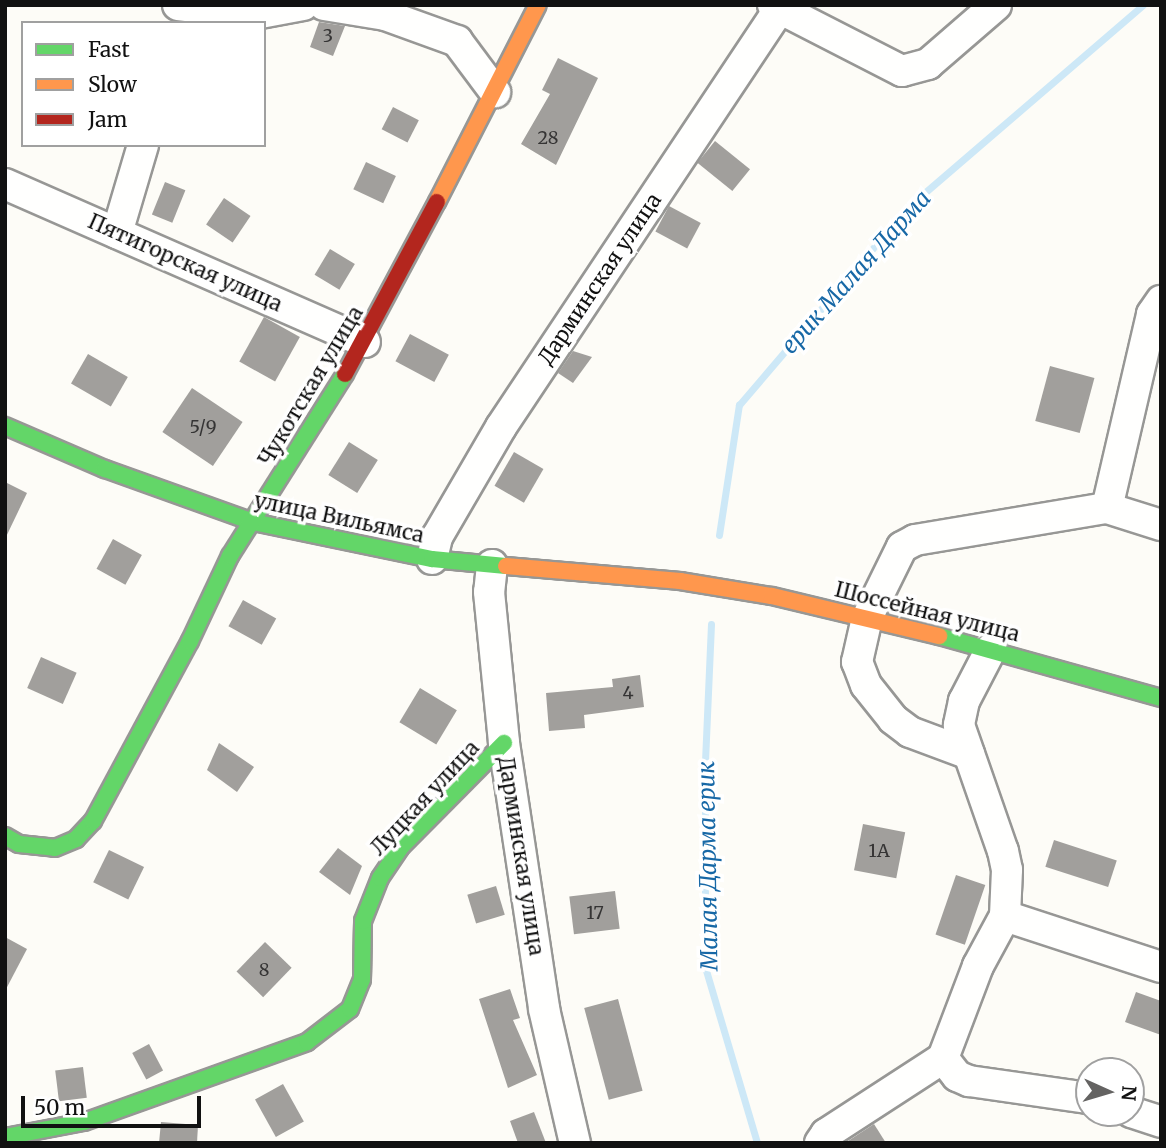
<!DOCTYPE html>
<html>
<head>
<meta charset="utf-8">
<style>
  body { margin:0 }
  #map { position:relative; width:1166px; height:1148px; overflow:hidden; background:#fdfcf7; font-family:Merriweather,serif }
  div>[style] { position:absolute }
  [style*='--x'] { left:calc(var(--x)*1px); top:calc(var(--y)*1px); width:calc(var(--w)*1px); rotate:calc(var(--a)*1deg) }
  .stream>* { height:7px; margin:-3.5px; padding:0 3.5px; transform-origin:3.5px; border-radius:3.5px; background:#cde8f7 }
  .building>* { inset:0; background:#a19f9c; transform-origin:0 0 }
  .roads { filter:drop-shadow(2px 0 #979795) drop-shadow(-2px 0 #979795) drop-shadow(0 2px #979795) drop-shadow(0 -2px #979795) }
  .street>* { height:30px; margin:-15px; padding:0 15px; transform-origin:15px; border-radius:15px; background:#fffffe }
  .fast>* { height:16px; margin:-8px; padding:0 8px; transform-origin:8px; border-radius:8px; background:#63d668 }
  .slow>* { height:16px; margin:-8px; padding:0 8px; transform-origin:8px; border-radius:8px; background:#ff974d }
  .jam>* { height:16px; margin:-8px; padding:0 8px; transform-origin:8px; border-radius:8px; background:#b3261e }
  span { translate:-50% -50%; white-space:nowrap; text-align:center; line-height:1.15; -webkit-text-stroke:7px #fff; paint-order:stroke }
  .number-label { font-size:18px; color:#353434 }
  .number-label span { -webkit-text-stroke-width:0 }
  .street-label { font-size:21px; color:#111 }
  .water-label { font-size:23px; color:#1768a6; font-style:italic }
  .frame { position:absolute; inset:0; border:7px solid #111; pointer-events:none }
  .legend { position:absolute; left:21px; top:21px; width:245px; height:126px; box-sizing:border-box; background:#fff; border:2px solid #a0a0a0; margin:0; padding:9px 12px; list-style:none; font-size:21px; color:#111 }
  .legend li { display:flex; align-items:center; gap:14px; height:35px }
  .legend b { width:35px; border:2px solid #a0a0a0 }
  .north { position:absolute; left:1075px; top:1057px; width:70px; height:70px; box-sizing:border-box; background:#fff; border:2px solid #a0a0a0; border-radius:50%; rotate:94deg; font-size:19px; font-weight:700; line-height:28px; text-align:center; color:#111 }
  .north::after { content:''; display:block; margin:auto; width:24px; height:32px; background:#646362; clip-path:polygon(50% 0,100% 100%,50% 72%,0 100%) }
  .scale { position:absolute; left:21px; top:1096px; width:180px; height:32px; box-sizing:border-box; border:4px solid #111; border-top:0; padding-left:9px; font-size:21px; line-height:24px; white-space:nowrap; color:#111; -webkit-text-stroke:5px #fff; paint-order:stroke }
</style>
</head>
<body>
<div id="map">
  <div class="stream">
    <i style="--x:719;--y:535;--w:132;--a:-81.3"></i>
    <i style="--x:739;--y:405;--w:260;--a:-49.5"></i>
    <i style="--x:908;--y:207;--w:310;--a:-40.7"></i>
    <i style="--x:711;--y:624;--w:138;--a:92.5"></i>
    <i style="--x:705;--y:762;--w:205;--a:90"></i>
    <i style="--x:705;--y:967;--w:184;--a:73.5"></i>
  </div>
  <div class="building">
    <i style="clip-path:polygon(319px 22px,345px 26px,333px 56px,310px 47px)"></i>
    <i style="clip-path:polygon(558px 58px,598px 78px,556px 165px,521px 144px,550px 94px,542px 90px)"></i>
    <i style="left:393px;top:107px;width:29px;height:25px;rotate:27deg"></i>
    <i style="left:715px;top:141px;width:45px;height:28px;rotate:39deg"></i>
    <i style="left:366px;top:162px;width:33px;height:30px;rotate:25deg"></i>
    <i style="left:165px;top:182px;width:22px;height:35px;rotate:22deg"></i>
    <i style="left:224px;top:198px;width:32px;height:32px;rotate:34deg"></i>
    <i style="left:669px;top:206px;width:36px;height:29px;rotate:28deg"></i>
    <i style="left:330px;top:249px;width:29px;height:30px;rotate:31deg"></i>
    <i style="left:264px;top:317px;width:41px;height:51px;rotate:29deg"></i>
    <i style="left:410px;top:334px;width:44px;height:31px;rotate:28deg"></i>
    <i style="clip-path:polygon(573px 351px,592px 357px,573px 383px,558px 373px)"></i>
    <i style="left:88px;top:354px;width:46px;height:34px;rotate:30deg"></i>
    <i style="left:1050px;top:366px;width:46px;height:57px;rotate:15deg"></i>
    <i style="left:192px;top:388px;width:61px;height:53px;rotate:34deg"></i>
    <i style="left:349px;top:442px;width:34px;height:39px;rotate:32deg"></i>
    <i style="left:514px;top:452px;width:34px;height:39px;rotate:30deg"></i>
    <i style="clip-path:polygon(5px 482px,27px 493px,5px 539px)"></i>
    <i style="left:113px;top:539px;width:33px;height:34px;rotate:29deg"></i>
    <i style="left:243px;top:600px;width:38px;height:30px;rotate:29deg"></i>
    <i style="left:41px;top:657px;width:39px;height:34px;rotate:24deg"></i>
    <i style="clip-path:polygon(640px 675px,644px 707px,584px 715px,585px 728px,549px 731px,546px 693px,613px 687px,612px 679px)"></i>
    <i style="left:420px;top:688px;width:43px;height:40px;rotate:31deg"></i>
    <i style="clip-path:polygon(219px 743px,254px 767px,237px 792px,207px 770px)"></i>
    <i style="left:863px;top:824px;width:43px;height:47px;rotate:11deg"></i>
    <i style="left:1054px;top:840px;width:66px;height:28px;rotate:18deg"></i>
    <i style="clip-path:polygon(338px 848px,362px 866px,350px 895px,319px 872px)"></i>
    <i style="left:109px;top:850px;width:39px;height:36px;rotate:26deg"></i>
    <i style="left:956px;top:875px;width:31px;height:63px;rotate:19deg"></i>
    <i style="left:496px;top:886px;width:30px;height:30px;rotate:73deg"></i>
    <i style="left:615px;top:891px;width:38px;height:46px;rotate:83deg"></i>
    <i style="clip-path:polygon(5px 937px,27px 949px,5px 991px)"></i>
    <i style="left:265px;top:942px;width:37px;height:41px;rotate:44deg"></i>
    <i style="clip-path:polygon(510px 989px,520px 1018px,513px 1020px,537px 1075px,508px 1088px,479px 999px)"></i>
    <i style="clip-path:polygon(1136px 992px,1161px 1001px,1161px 1035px,1125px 1022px)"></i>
    <i style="left:618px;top:999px;width:95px;height:35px;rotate:75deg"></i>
    <i style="left:149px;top:1044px;width:30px;height:19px;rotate:62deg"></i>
    <i style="left:83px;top:1067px;width:31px;height:28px;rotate:83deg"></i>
    <i style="left:283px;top:1084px;width:43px;height:32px;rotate:61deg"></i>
    <i style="clip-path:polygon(534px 1112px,546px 1143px,518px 1143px,510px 1121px)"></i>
    <i style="clip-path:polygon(161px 1122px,198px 1125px,197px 1143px,159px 1143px)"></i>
    <i style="clip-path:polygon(874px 1124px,886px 1143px,845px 1143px)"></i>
  </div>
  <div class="roads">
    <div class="street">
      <i style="--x:178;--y:5;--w:78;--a:6.7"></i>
      <i style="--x:255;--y:14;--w:49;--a:-10.6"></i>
      <i style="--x:324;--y:5;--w:62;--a:9.3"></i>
      <i style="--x:385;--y:15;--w:77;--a:19.9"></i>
      <i style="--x:457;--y:41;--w:64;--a:53.3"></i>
      <i style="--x:773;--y:5;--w:145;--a:27.1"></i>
      <i style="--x:902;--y:71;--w:27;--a:-15"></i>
      <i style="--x:928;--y:64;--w:90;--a:-40.9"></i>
      <i style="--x:5;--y:184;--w:393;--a:23.7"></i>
      <i style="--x:117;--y:233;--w:92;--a:-73.5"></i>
      <i style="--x:1107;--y:508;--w:199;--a:-76.9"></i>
      <i style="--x:1152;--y:314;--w:16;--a:-55"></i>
      <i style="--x:432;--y:559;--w:23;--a:-77"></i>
      <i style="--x:437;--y:537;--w:127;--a:-59.8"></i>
      <i style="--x:501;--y:427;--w:507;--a:-56.34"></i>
      <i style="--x:492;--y:565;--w:27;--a:96"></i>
      <i style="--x:489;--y:592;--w:152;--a:84.3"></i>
      <i style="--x:504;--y:743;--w:269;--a:81.4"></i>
      <i style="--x:544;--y:1009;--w:138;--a:77"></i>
      <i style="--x:991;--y:649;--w:59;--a:117.4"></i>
      <i style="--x:964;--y:701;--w:25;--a:102"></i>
      <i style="--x:959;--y:725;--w:133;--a:70.8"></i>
      <i style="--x:1003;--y:851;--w:19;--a:78"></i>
      <i style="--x:1007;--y:870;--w:46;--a:92.5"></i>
      <i style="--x:1005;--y:916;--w:164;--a:18.1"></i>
      <i style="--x:969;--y:754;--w:63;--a:-159.6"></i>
      <i style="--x:910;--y:732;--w:21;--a:-143"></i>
      <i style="--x:893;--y:719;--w:43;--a:-128.5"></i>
      <i style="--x:866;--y:685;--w:25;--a:-111"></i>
      <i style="--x:857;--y:662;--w:45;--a:-77.2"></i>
      <i style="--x:867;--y:618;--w:79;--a:-63.8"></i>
      <i style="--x:902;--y:547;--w:15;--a:-28"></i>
      <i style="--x:915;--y:540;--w:195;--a:-9.5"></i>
      <i style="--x:1107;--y:508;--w:57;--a:17.5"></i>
      <i style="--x:1005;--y:916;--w:57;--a:118.4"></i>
      <i style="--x:978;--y:966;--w:98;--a:110.8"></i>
      <i style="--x:943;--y:1058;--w:23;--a:52"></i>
      <i style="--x:957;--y:1076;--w:13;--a:23"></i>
      <i style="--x:969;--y:1081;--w:121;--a:8.1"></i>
      <i style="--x:1131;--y:1112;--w:32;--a:18"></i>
      <i style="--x:820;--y:1143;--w:11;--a:-56"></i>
      <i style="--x:826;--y:1134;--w:140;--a:-33"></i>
    </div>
    <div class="fast">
      <i style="--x:5;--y:426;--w:109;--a:23.3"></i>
      <i style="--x:105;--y:469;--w:157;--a:19.7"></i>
      <i style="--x:253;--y:522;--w:183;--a:11.7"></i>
      <i style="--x:432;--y:559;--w:74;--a:5.4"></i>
      <i style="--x:939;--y:636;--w:230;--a:15.6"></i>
      <i style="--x:5;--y:836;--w:16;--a:30"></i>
      <i style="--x:19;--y:844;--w:36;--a:6"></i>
      <i style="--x:55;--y:848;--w:23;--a:-23"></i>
      <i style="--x:76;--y:839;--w:25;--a:-47"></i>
      <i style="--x:93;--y:821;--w:204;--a:-61.7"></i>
      <i style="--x:190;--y:641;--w:94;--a:-64.8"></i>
      <i style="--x:230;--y:556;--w:215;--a:-57.7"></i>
      <i style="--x:5;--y:1137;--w:80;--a:-10.8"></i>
      <i style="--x:84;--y:1122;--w:237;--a:-19.7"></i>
      <i style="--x:307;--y:1042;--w:54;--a:-37.5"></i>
      <i style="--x:350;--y:1009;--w:31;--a:-68"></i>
      <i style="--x:362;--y:980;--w:59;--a:-89"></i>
      <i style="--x:363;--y:921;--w:46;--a:-68.4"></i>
      <i style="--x:380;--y:878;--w:36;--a:-56"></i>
      <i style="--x:400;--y:848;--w:148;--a:-45.3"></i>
    </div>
    <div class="slow">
      <i style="--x:437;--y:202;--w:221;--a:-62.9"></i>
      <i style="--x:506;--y:566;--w:175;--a:4.9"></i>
      <i style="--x:680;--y:581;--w:93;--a:9.3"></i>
      <i style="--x:772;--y:596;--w:172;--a:13.5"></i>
    </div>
    <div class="jam">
      <i style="--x:345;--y:374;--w:195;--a:-61.9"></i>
    </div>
  </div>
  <div class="number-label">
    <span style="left:328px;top:36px">3</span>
    <span style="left:548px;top:138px">28</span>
    <span style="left:203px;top:427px">5/9</span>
    <span style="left:628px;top:693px">4</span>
    <span style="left:879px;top:851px">1А</span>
    <span style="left:595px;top:913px">17</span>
    <span style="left:264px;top:970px">8</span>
  </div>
  <div class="street-label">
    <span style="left:185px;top:263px;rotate:24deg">Пятигорская улица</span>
    <span style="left:600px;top:279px;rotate:-56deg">Дарминская улица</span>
    <span style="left:311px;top:386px;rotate:-59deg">Чукотская улица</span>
    <span style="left:339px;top:518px;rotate:12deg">улица Вильямса</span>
    <span style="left:927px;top:612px;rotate:14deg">Шоссейная улица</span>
    <span style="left:425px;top:798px;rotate:-47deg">Луцкая улица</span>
    <span style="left:521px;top:856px;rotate:81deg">Дарминская улица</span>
  </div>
  <div class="water-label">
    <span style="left:856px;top:272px;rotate:-48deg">ерик Малая Дарма</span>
    <span style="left:708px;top:866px;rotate:-91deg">Малая Дарма ерик</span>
  </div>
  <div class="frame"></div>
  <ul class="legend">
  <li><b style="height:9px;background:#63d668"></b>Fast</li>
  <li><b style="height:9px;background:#ff974d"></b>Slow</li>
  <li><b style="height:9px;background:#b3261e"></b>Jam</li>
  </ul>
  <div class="north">N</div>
  <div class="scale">50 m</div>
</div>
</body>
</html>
